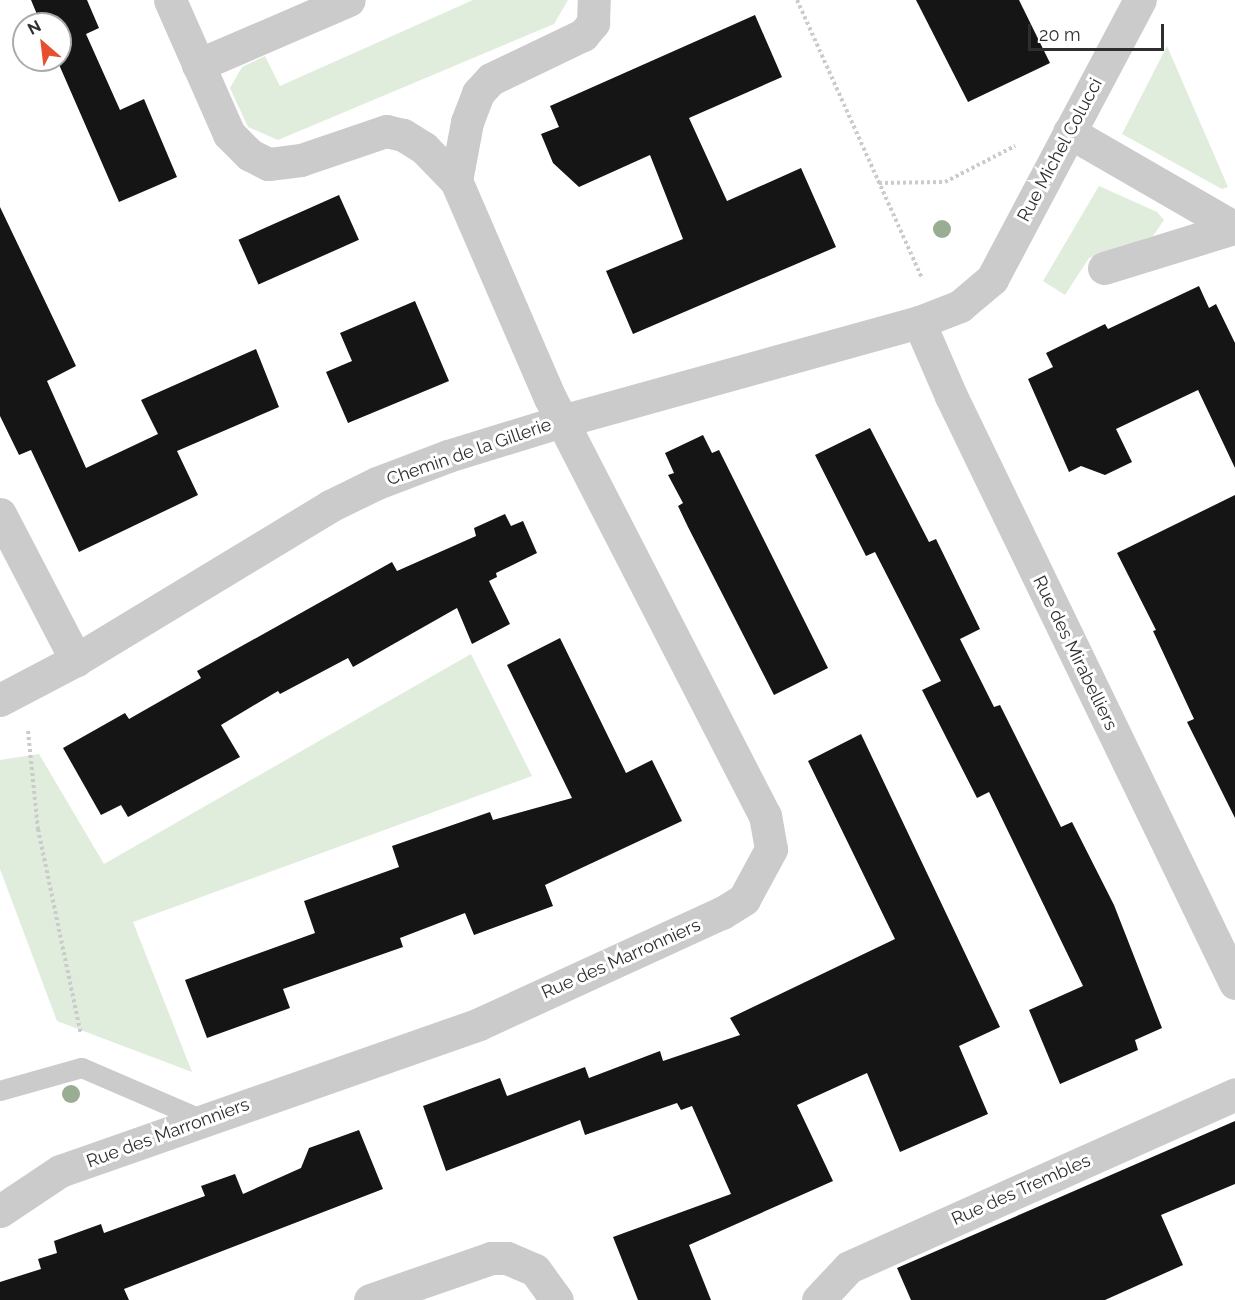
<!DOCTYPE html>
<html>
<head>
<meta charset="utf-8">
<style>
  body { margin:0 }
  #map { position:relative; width:1235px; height:1300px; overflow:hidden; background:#fff; font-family:Raleway,sans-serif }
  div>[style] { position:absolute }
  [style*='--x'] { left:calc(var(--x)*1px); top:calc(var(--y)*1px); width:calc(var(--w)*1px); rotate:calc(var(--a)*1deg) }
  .green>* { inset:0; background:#e0ecdc }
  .building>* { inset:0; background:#151515; transform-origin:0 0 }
  .path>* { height:4px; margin-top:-2px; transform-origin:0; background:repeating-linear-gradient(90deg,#cbcbcb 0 3px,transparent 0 6px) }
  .service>* { height:20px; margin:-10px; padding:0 10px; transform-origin:10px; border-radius:10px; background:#cbcbcb }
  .minor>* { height:33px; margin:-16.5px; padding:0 16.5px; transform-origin:16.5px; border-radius:16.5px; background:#cbcbcb }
  .trees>* { width:18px; height:18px; margin:-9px; border-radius:50%; background:#99ad93 }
  span { translate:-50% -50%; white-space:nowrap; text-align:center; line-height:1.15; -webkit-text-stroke:6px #fff; paint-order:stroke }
  .street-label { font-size:18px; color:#2e2e2e }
  .north { position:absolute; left:12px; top:12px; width:60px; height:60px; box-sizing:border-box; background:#fff; border:2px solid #ababab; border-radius:50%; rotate:332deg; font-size:16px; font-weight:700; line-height:24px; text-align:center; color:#2e2e2e }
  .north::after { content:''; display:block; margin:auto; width:21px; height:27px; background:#e55130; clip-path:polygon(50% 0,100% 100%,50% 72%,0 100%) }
  .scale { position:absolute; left:1028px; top:24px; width:136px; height:27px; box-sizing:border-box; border:3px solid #2e2e2e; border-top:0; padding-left:8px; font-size:18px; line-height:21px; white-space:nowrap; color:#2e2e2e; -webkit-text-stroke:4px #fff; paint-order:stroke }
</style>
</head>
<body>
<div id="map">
  <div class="green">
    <i style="clip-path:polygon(473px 0,568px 0,554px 24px,278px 140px,248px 127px,230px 88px,242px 67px,265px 56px,280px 86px)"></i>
    <i style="clip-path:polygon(1167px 46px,1228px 187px,1222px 189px,1122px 134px)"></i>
    <i style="clip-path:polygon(1099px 186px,1157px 212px,1164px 220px,1153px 236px,1089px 258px,1065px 295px,1043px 281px)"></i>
    <i style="clip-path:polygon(471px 654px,532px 776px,133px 922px,192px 1072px,57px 1021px,0 869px,0 760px,39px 754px,104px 864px)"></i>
  </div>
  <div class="building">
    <i style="clip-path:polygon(31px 0,87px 0,99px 28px,86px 34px,120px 110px,144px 99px,177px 177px,119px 202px,57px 60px,60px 24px,41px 24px)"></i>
    <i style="clip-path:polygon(916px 0,1019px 0,1050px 63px,968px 102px)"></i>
    <i style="clip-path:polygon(755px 15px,782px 77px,689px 118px,727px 201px,801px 168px,836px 247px,633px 334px,606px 271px,683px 239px,650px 155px,579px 187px,553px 163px,541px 134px,559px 127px,550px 106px)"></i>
    <i style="left:339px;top:195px;width:49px;height:110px;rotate:66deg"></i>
    <i style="clip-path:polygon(0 207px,76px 366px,47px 381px,86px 468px,158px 434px,141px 400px,256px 349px,279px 407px,177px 451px,198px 495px,79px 552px,31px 450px,19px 455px,0 416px)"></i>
    <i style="clip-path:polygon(1199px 286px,1209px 308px,1216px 304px,1235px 343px,1235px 468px,1198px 390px,1116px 429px,1132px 462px,1105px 475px,1081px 466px,1069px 472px,1028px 379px,1053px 367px,1046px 353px,1105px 324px,1108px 329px)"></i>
    <i style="clip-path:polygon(415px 301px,449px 381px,348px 423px,326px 372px,352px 361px,340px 333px)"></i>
    <i style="clip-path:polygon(870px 428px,929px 542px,936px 539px,980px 629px,960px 639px,994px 707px,1000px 705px,1061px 827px,1072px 822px,1114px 905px,1162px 1028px,1135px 1040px,1138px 1050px,1060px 1084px,1029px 1010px,1083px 986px,989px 792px,977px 798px,922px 690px,941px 681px,875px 552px,866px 556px,815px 455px)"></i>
    <i style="clip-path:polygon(703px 435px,712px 453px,719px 450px,828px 668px,774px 695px,688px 527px,678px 506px,683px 503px,668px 475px,674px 473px,665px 453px)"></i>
    <i style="clip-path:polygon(1235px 495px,1235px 818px,1187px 722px,1194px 719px,1153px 631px,1156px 630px,1117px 553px)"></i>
    <i style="clip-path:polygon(505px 514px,511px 526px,523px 521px,537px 553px,496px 573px,497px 577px,489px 581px,510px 624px,472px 644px,457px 608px,353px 667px,348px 658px,280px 694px,278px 691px,221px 725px,240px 757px,128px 817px,121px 805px,101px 815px,63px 748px,125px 713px,129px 719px,201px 678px,197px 671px,392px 562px,397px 571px,476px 536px,474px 528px)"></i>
    <i style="clip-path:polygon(560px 638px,626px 773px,652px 760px,682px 821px,545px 885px,553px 906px,474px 935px,465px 913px,400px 938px,403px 947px,283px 989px,290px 1008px,207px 1038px,185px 980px,315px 933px,304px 901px,399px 867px,392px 846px,490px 812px,493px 820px,572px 798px,507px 665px)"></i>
    <i style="clip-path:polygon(861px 734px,1000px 1027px,959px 1046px,988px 1114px,900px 1152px,867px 1073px,797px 1105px,833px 1181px,689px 1245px,711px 1300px,638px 1300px,613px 1237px,731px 1194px,692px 1106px,681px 1110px,677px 1103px,585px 1135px,580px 1120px,446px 1171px,423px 1106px,500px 1078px,507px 1096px,585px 1067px,589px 1078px,660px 1051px,663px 1061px,740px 1035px,730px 1018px,895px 939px,808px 761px)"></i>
    <i style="clip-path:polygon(1235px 1121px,1235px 1184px,1161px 1215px,1183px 1265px,1105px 1300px,911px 1300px,897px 1268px)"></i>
    <i style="clip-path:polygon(359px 1130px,383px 1189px,124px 1289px,129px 1300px,0 1300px,0 1282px,41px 1269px,38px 1259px,57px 1253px,54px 1241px,101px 1224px,104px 1233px,205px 1196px,201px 1186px,235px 1174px,243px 1194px,301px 1168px,309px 1148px)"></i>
  </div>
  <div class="path">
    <i style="--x:797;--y:0;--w:305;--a:65.8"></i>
    <i style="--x:879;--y:183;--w:66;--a:-0.9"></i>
    <i style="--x:945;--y:182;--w:79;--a:-27.2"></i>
    <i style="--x:28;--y:731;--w:99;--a:84.2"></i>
    <i style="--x:38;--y:829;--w:209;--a:78.2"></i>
  </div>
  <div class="service">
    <i style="--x:0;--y:1091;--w:85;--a:-15.7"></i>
    <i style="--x:82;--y:1068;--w:132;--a:23.3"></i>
  </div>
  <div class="minor">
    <i style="--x:198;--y:65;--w:164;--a:-23.3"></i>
    <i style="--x:1069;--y:132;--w:192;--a:30"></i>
    <i style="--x:456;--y:181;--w:60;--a:-79.4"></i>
    <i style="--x:467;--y:122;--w:31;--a:-69"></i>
    <i style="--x:478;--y:93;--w:19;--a:-47"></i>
    <i style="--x:491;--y:79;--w:102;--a:-25.6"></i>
    <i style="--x:583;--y:35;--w:16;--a:-50"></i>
    <i style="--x:593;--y:23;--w:23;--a:-88"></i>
    <i style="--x:1104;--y:268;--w:133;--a:-17.1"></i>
    <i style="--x:919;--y:322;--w:81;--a:66.6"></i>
    <i style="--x:951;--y:396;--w:652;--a:64.18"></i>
    <i style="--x:0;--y:514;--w:165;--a:62.5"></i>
    <i style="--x:0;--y:700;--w:86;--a:-27.8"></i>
    <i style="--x:76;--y:660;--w:297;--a:-31.2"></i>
    <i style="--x:330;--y:506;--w:52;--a:-26.1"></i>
    <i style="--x:377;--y:483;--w:76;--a:-20.8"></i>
    <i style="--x:448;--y:456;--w:119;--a:-17.1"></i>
    <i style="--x:562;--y:421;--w:370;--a:-15.5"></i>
    <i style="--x:919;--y:322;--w:44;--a:-21.3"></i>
    <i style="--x:960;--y:306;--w:42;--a:-40.2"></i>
    <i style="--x:992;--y:279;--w:316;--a:-62.1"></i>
    <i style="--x:0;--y:1211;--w:72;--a:-33.7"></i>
    <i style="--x:60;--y:1171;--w:444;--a:-19.3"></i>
    <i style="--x:479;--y:1024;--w:267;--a:-24.6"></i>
    <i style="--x:722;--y:913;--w:26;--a:-32"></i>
    <i style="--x:744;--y:899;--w:57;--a:-61.6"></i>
    <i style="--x:771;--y:849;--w:34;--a:-100"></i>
    <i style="--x:765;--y:816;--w:470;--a:-117.2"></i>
    <i style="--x:550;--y:398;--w:236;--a:-113.4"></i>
    <i style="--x:456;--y:181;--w:46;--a:-134.1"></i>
    <i style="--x:424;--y:148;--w:25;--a:-148"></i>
    <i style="--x:403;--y:135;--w:17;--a:-167"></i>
    <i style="--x:386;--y:131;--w:90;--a:161.2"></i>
    <i style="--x:301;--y:160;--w:33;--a:173"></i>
    <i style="--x:268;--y:164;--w:20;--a:-153"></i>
    <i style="--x:250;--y:155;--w:30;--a:-135"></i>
    <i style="--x:229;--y:134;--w:146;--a:-113.8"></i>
    <i style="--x:370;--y:1300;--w:128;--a:-19.1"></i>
    <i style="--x:491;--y:1258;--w:16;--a:0"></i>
    <i style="--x:507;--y:1258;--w:30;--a:23"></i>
    <i style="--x:535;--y:1270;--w:37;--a:54"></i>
    <i style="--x:818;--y:1300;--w:45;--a:-46.8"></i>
    <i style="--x:849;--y:1267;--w:423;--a:-24.1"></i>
  </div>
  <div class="trees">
    <i style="left:942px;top:229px"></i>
    <i style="left:71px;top:1094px"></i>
  </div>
  <div class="street-label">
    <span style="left:1060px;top:150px;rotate:-62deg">Rue Michel Colucci</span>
    <span style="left:469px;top:452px;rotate:-19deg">Chemin de la Gillerie</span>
    <span style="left:1075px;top:653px;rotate:64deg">Rue des Mirabelliers</span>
    <span style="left:621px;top:959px;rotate:-24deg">Rue des Marronniers</span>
    <span style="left:168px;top:1133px;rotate:-20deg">Rue des Marronniers</span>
    <span style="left:1021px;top:1190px;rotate:-24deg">Rue des Trembles</span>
  </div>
  <div class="north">N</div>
  <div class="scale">20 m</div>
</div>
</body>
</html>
